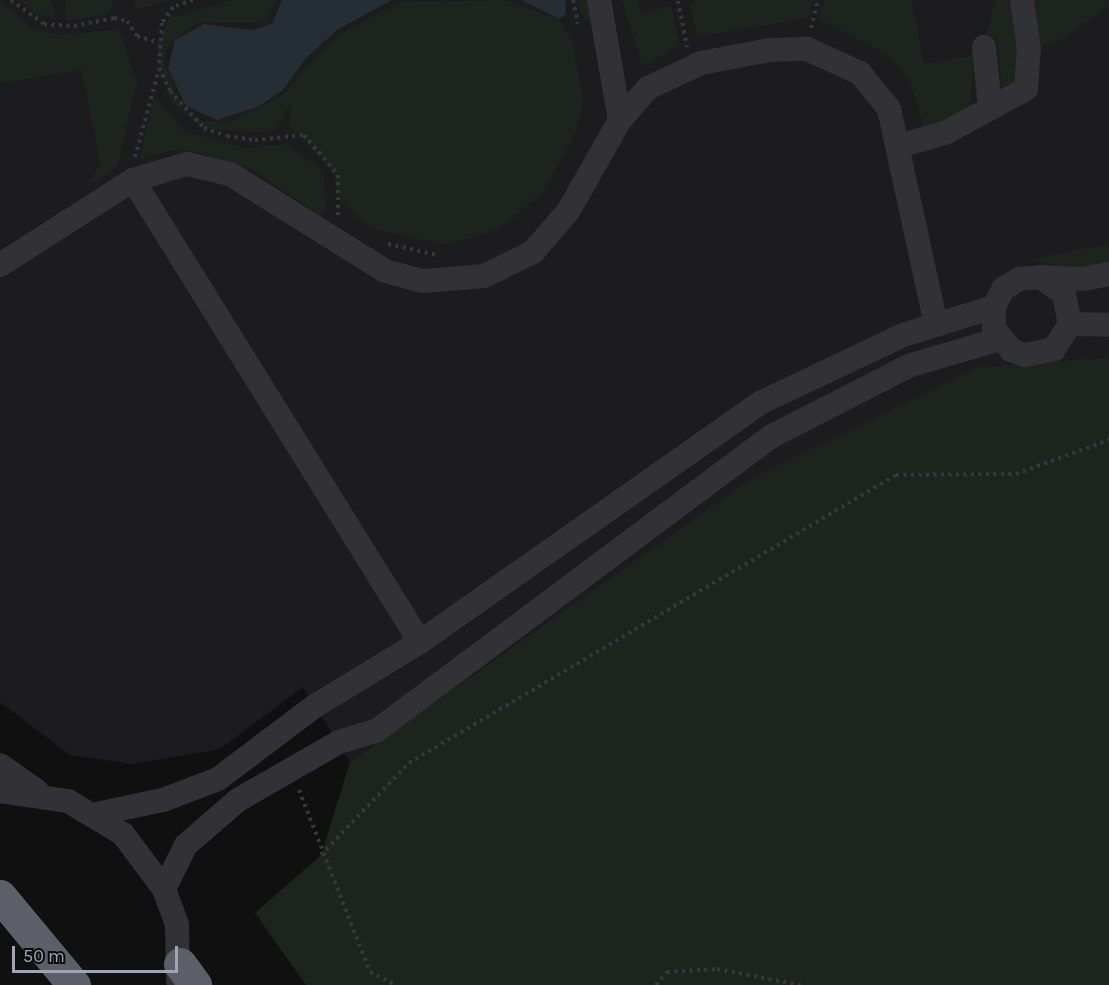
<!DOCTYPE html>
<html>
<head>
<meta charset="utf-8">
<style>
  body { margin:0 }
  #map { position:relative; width:1109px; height:985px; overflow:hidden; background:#101011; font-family:Karla,sans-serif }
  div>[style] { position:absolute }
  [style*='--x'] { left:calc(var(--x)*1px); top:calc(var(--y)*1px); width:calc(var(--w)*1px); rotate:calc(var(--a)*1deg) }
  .built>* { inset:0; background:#1c1c1e }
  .green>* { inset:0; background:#1c241d }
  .water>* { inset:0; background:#262e35 }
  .path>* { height:4px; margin-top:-2px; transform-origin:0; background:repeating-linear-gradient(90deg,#37383d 0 3px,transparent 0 7.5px) }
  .minor>* { height:24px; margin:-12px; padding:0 12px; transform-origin:12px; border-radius:12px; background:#313136 }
  .highway>* { height:33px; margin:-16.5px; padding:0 16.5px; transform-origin:16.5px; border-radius:16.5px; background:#5d5f68 }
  span { translate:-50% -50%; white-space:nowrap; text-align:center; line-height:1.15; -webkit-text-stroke:4.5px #0b0b0c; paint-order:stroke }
  .scale { position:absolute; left:12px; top:946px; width:166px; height:27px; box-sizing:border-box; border:3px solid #a0a5b3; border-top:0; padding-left:8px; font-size:18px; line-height:21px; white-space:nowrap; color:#a0a5b3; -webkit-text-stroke:4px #0b0b0c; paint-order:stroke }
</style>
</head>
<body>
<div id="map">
  <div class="built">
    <i style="clip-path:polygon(0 0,1109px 0,1109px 357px,977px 367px,750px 479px,350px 762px,303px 687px,220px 749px,132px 764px,70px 755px,0 702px)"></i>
  </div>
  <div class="green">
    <i style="clip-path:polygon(0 0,31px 27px,56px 35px,119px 29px,137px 82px,117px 167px,86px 188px,100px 164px,82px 70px,0 83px)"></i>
    <i style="clip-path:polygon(21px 0,51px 0,56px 19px,36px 13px)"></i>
    <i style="clip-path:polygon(65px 0,113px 0,108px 14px,66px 21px)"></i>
    <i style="clip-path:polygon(135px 0,172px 0,133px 10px)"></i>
    <i style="clip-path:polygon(232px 0,278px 0,265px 23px,199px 22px,169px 43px,164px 60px,182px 108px,203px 121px,228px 123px,282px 96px,295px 81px,294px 90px,297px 78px,336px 36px,398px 2px,504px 0,559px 19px,573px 43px,583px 100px,577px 130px,543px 192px,499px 230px,445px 245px,370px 228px,340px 200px,331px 169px,289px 126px,292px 100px,276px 130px,261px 133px,202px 128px,172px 102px,160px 73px,157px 46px,169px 18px)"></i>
    <i style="clip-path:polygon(578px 0,594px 0,596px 16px,589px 22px,580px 14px)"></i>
    <i style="clip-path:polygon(622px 0,637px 0,640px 14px,671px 6px,680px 46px,642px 67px)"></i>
    <i style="clip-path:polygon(698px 0,813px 0,808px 18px,698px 37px,689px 4px)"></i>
    <i style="clip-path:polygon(825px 0,912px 0,924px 64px,974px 55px,969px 112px,925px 131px,910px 82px,890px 56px,818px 19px)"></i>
    <i style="clip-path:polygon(996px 0,1015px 0,1023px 80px,1002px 97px,997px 36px,985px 39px)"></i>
    <i style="clip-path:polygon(1035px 0,1109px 0,1109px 6px,1058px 42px,1037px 47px)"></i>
    <i style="clip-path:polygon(154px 96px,184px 131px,245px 148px,284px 144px,318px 166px,324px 178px,326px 212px,318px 214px,252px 170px,201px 153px,172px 150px,140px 159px)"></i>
    <i style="clip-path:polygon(1109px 244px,1109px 266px,1081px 272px,1031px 259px)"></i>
    <i style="clip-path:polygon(1109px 357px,1109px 985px,306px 985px,255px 913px,321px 855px,350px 762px,750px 479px,977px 367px)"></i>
  </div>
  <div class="water">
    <i style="clip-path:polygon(282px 0,392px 0,337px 30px,305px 59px,283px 90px,257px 107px,217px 120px,186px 106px,168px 68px,175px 40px,204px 24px,252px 30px,272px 24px)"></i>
    <i style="clip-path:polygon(521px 0,565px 0,566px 14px,559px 19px)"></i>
  </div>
  <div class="path">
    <i style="--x:11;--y:0;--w:41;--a:36"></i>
    <i style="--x:44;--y:24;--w:30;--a:4"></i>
    <i style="--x:74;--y:26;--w:41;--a:-11.3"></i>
    <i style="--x:114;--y:18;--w:13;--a:13"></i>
    <i style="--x:127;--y:21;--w:18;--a:56"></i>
    <i style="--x:137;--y:36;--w:22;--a:16"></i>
    <i style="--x:193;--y:0;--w:21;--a:161"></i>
    <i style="--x:173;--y:7;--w:19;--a:125"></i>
    <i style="--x:162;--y:23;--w:45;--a:93.8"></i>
    <i style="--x:159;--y:68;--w:25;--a:64"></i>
    <i style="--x:170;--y:91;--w:50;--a:47.4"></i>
    <i style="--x:204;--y:128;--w:24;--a:19"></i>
    <i style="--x:227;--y:136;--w:28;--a:8"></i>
    <i style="--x:255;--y:140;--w:49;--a:-5.8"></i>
    <i style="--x:304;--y:135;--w:52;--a:49.6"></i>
    <i style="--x:338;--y:175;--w:41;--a:90"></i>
    <i style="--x:573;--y:0;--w:24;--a:78"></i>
    <i style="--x:678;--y:1;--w:47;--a:78.9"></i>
    <i style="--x:811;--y:28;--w:29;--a:-76"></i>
    <i style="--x:135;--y:157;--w:91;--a:-74.7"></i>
    <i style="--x:388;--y:244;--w:49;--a:12.9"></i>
    <i style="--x:299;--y:790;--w:195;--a:68.7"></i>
    <i style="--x:370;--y:972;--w:29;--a:27"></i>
    <i style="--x:321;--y:855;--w:127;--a:-46.3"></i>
    <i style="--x:409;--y:763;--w:566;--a:-30.6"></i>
    <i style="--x:896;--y:475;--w:120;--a:-0.5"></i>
    <i style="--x:1016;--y:474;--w:99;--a:-20.1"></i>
    <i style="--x:656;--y:985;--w:17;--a:-50"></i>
    <i style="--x:667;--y:972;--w:50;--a:-3.4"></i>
    <i style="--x:717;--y:969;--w:85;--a:10.9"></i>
  </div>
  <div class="minor">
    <i style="--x:599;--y:0;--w:122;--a:80.1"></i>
    <i style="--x:984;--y:47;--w:60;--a:84.3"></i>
    <i style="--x:898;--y:146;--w:49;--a:-15.5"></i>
    <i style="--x:945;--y:133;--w:92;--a:-28.5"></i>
    <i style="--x:1026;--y:89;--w:39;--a:-86"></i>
    <i style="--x:1029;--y:50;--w:50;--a:-98"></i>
    <i style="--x:133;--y:180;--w:544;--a:58.15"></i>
    <i style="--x:0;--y:265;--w:158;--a:-32.6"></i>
    <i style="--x:133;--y:180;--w:56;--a:-16.5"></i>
    <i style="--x:187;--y:164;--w:44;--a:13.1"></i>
    <i style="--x:230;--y:174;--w:183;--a:32"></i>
    <i style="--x:385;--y:271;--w:39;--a:15"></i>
    <i style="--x:423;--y:281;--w:61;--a:-4.7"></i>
    <i style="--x:484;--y:276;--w:55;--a:-26.1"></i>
    <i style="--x:533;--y:252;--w:55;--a:-49.4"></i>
    <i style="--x:569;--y:210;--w:103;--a:-60.5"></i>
    <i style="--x:620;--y:120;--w:43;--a:-48.8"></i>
    <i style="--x:648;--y:88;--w:59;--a:-25.3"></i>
    <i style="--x:701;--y:63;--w:69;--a:-10.8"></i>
    <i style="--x:769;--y:50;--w:38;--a:-2"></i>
    <i style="--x:807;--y:49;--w:58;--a:24.4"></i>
    <i style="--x:860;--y:73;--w:46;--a:51.1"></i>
    <i style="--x:889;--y:109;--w:221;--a:77.7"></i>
    <i style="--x:1040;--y:277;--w:29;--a:35"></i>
    <i style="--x:1064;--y:294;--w:31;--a:79"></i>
    <i style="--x:1070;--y:324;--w:30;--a:123"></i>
    <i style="--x:1054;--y:349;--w:30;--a:168"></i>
    <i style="--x:1025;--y:355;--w:15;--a:-160"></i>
    <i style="--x:1011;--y:350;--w:28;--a:-128"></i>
    <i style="--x:994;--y:328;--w:21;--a:-90"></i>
    <i style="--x:994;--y:307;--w:20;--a:-63"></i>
    <i style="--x:1003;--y:289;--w:19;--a:-32"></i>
    <i style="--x:1019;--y:279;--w:21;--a:-5"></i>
    <i style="--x:1040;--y:277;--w:43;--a:2.7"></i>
    <i style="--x:1083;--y:279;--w:26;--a:-11"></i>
    <i style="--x:1070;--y:324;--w:39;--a:1"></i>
    <i style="--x:0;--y:765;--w:45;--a:35.1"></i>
    <i style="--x:0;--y:791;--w:69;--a:8.4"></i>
    <i style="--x:68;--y:801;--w:64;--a:31"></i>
    <i style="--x:123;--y:834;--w:69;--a:53.3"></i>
    <i style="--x:164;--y:889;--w:38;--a:70"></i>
    <i style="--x:177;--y:925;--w:55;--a:89"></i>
    <i style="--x:96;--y:814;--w:68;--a:-11.8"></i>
    <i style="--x:163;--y:800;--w:59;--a:-20.9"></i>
    <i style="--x:218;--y:779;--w:121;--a:-37"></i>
    <i style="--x:315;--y:706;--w:123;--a:-31.4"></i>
    <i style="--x:420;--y:642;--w:418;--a:-35.1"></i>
    <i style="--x:762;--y:402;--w:156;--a:-25.4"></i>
    <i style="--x:903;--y:335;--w:95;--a:-17.1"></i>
    <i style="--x:164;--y:889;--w:49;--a:-63.4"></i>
    <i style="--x:186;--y:845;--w:69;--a:-40.9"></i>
    <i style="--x:238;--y:800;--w:116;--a:-29.9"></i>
    <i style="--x:339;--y:742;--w:39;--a:-17"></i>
    <i style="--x:376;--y:731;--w:494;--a:-36.7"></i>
    <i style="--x:772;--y:436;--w:156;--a:-27.1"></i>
    <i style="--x:911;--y:365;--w:93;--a:-16.3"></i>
  </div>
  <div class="highway">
    <i style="--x:0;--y:896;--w:116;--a:50.3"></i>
    <i style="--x:180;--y:964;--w:26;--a:54"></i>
  </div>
  <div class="scale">50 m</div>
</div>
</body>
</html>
